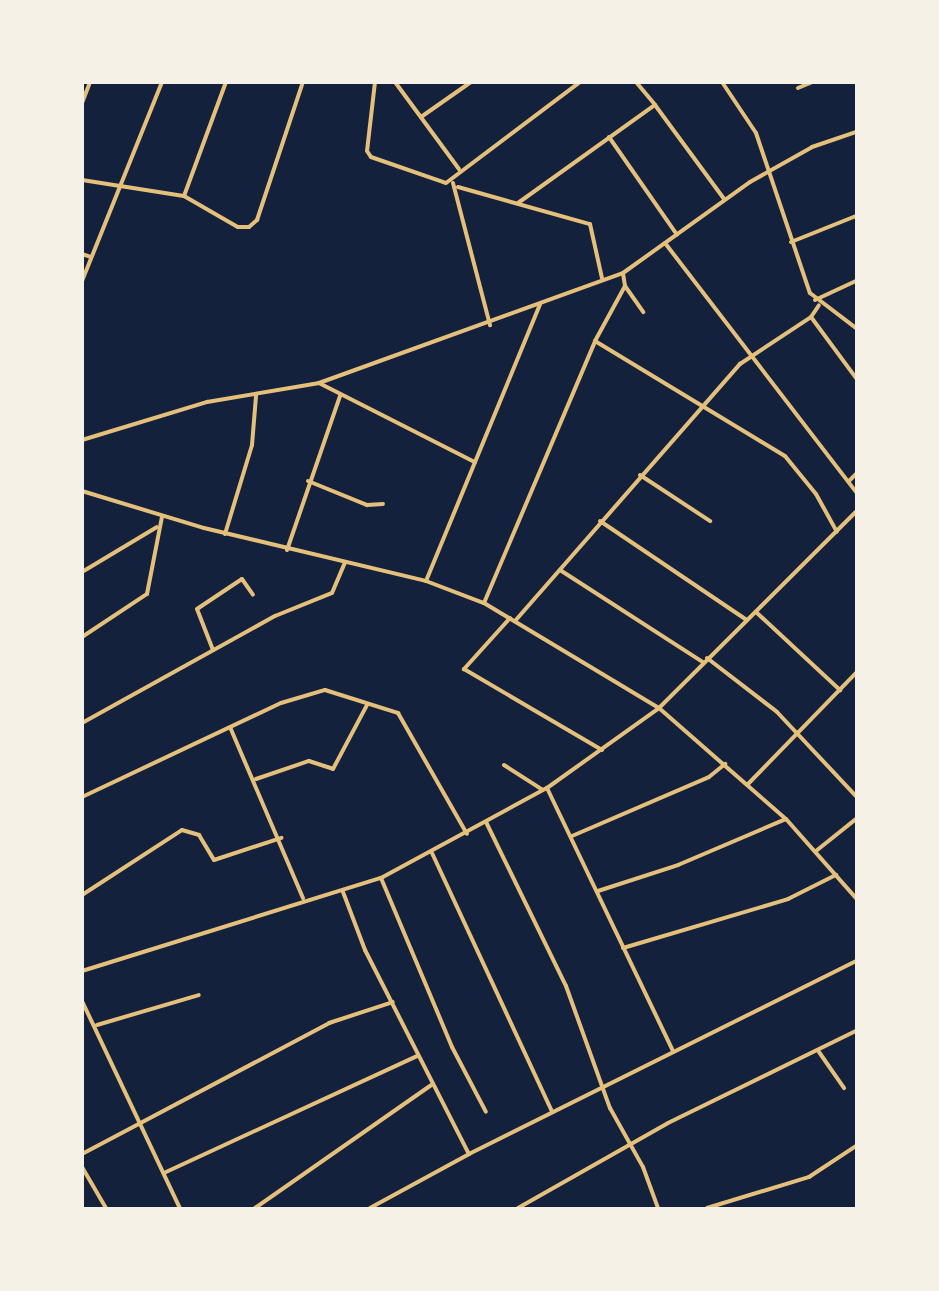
<!DOCTYPE html>
<html>
<head>
<meta charset="utf-8">
<style>
  body { margin:0 }
  #map { position:relative; width:939px; height:1291px; overflow:hidden; background:#14213d; font-family:Karla,sans-serif }
  div>[style] { position:absolute }
  [style*='--x'] { left:calc(var(--x)*1px); top:calc(var(--y)*1px); width:calc(var(--w)*1px); rotate:calc(var(--a)*1deg) }
  .minor>* { height:4px; margin:-2px; padding:0 2px; transform-origin:2px; border-radius:2px; background:#e5c07b }
  span { translate:-50% -50%; white-space:nowrap; text-align:center; line-height:1.15; -webkit-text-stroke:5px #f6f1e7; paint-order:stroke }
  .frame { position:absolute; inset:0; border:84px solid #f6f1e7; pointer-events:none }
</style>
</head>
<body>
<div id="map">
  <div class="minor">
    <i style="--x:375;--y:82;--w:69;--a:96.6"></i>
    <i style="--x:367;--y:151;--w:7;--a:56"></i>
    <i style="--x:371;--y:157;--w:79;--a:19.1"></i>
    <i style="--x:446;--y:183;--w:168;--a:-37"></i>
    <i style="--x:395;--y:82;--w:108;--a:53.7"></i>
    <i style="--x:636;--y:82;--w:30;--a:50"></i>
    <i style="--x:722;--y:82;--w:61;--a:56.3"></i>
    <i style="--x:756;--y:133;--w:169;--a:71.4"></i>
    <i style="--x:810;--y:293;--w:58;--a:37.3"></i>
    <i style="--x:798;--y:88;--w:15;--a:-23"></i>
    <i style="--x:82;--y:103;--w:22;--a:-69"></i>
    <i style="--x:421;--y:117;--w:61;--a:-35"></i>
    <i style="--x:609;--y:137;--w:119;--a:55.2"></i>
    <i style="--x:82;--y:180;--w:103;--a:8.9"></i>
    <i style="--x:184;--y:196;--w:62;--a:29.9"></i>
    <i style="--x:238;--y:227;--w:11;--a:0"></i>
    <i style="--x:249;--y:227;--w:11;--a:-41"></i>
    <i style="--x:257;--y:220;--w:145;--a:-71.6"></i>
    <i style="--x:453;--y:183;--w:147;--a:75.4"></i>
    <i style="--x:458;--y:187;--w:137;--a:15.7"></i>
    <i style="--x:590;--y:224;--w:55;--a:77.5"></i>
    <i style="--x:184;--y:196;--w:121;--a:-69.8"></i>
    <i style="--x:518;--y:203;--w:168;--a:-35.6"></i>
    <i style="--x:655;--y:105;--w:117;--a:53.7"></i>
    <i style="--x:791;--y:242;--w:70;--a:-21.8"></i>
    <i style="--x:665;--y:243;--w:314;--a:52.5"></i>
    <i style="--x:82;--y:254;--w:9;--a:18"></i>
    <i style="--x:82;--y:281;--w:214;--a:-68.1"></i>
    <i style="--x:625;--y:286;--w:32;--a:55"></i>
    <i style="--x:815;--y:300;--w:45;--a:-24.9"></i>
    <i style="--x:811;--y:317;--w:76;--a:53.6"></i>
    <i style="--x:595;--y:341;--w:222;--a:31.2"></i>
    <i style="--x:785;--y:456;--w:49;--a:50.8"></i>
    <i style="--x:816;--y:494;--w:43;--a:61.1"></i>
    <i style="--x:319;--y:383;--w:175;--a:26.9"></i>
    <i style="--x:82;--y:440;--w:131;--a:-16.9"></i>
    <i style="--x:207;--y:402;--w:114;--a:-9.6"></i>
    <i style="--x:319;--y:383;--w:323;--a:-19.9"></i>
    <i style="--x:623;--y:273;--w:156;--a:-35.6"></i>
    <i style="--x:750;--y:182;--w:71;--a:-29.4"></i>
    <i style="--x:812;--y:147;--w:46;--a:-18.8"></i>
    <i style="--x:640;--y:475;--w:84;--a:33.3"></i>
    <i style="--x:308;--y:481;--w:64;--a:22.1"></i>
    <i style="--x:367;--y:505;--w:16;--a:-4"></i>
    <i style="--x:849;--y:481;--w:10;--a:-45"></i>
    <i style="--x:82;--y:491;--w:127;--a:16.9"></i>
    <i style="--x:204;--y:528;--w:228;--a:13.4"></i>
    <i style="--x:426;--y:581;--w:62;--a:20.8"></i>
    <i style="--x:484;--y:603;--w:204;--a:31"></i>
    <i style="--x:659;--y:708;--w:169;--a:41.2"></i>
    <i style="--x:786;--y:819;--w:106;--a:48.5"></i>
    <i style="--x:600;--y:521;--w:177;--a:34"></i>
    <i style="--x:225;--y:534;--w:93;--a:-73.1"></i>
    <i style="--x:252;--y:445;--w:49;--a:-85.3"></i>
    <i style="--x:287;--y:550;--w:163;--a:-71"></i>
    <i style="--x:560;--y:570;--w:170;--a:32.8"></i>
    <i style="--x:82;--y:572;--w:87;--a:-31"></i>
    <i style="--x:426;--y:581;--w:299;--a:-67.6"></i>
    <i style="--x:484;--y:603;--w:285;--a:-67"></i>
    <i style="--x:595;--y:341;--w:63;--a:-61.4"></i>
    <i style="--x:625;--y:286;--w:13;--a:-99"></i>
    <i style="--x:756;--y:612;--w:115;--a:42.9"></i>
    <i style="--x:510;--y:618;--w:69;--a:132"></i>
    <i style="--x:464;--y:669;--w:160;--a:30.4"></i>
    <i style="--x:515;--y:621;--w:342;--a:-48.8"></i>
    <i style="--x:740;--y:364;--w:85;--a:-33.5"></i>
    <i style="--x:811;--y:317;--w:14;--a:-56"></i>
    <i style="--x:82;--y:637;--w:78;--a:-33.5"></i>
    <i style="--x:147;--y:594;--w:78;--a:-79"></i>
    <i style="--x:213;--y:650;--w:44;--a:-111.3"></i>
    <i style="--x:197;--y:609;--w:54;--a:-33.7"></i>
    <i style="--x:242;--y:579;--w:19;--a:55"></i>
    <i style="--x:707;--y:658;--w:88;--a:37.6"></i>
    <i style="--x:777;--y:712;--w:115;--a:46.8"></i>
    <i style="--x:82;--y:723;--w:221;--a:-29"></i>
    <i style="--x:275;--y:616;--w:61;--a:-22"></i>
    <i style="--x:332;--y:593;--w:33;--a:-67"></i>
    <i style="--x:230;--y:727;--w:186;--a:66.9"></i>
    <i style="--x:504;--y:765;--w:46;--a:32.7"></i>
    <i style="--x:256;--y:779;--w:56;--a:-18.8"></i>
    <i style="--x:309;--y:761;--w:25;--a:18"></i>
    <i style="--x:333;--y:769;--w:72;--a:-62"></i>
    <i style="--x:748;--y:784;--w:155;--a:-45.8"></i>
    <i style="--x:547;--y:788;--w:292;--a:64.4"></i>
    <i style="--x:82;--y:797;--w:220;--a:-25.3"></i>
    <i style="--x:281;--y:703;--w:46;--a:-16.5"></i>
    <i style="--x:325;--y:690;--w:77;--a:17.5"></i>
    <i style="--x:398;--y:713;--w:139;--a:60.3"></i>
    <i style="--x:486;--y:822;--w:182;--a:64"></i>
    <i style="--x:566;--y:986;--w:130;--a:70.2"></i>
    <i style="--x:610;--y:1108;--w:68;--a:60.8"></i>
    <i style="--x:643;--y:1167;--w:44;--a:69.9"></i>
    <i style="--x:572;--y:836;--w:149;--a:-23.3"></i>
    <i style="--x:709;--y:777;--w:21;--a:-39"></i>
    <i style="--x:816;--y:851;--w:51;--a:-38.7"></i>
    <i style="--x:432;--y:853;--w:285;--a:65.1"></i>
    <i style="--x:381;--y:878;--w:183;--a:67.2"></i>
    <i style="--x:452;--y:1047;--w:73;--a:62.4"></i>
    <i style="--x:598;--y:891;--w:84;--a:-18"></i>
    <i style="--x:678;--y:865;--w:117;--a:-23.1"></i>
    <i style="--x:343;--y:892;--w:62;--a:69.2"></i>
    <i style="--x:365;--y:950;--w:229;--a:63"></i>
    <i style="--x:82;--y:895;--w:119;--a:-33"></i>
    <i style="--x:182;--y:830;--w:18;--a:16"></i>
    <i style="--x:199;--y:835;--w:29;--a:59"></i>
    <i style="--x:214;--y:860;--w:71;--a:-18.2"></i>
    <i style="--x:623;--y:948;--w:172;--a:-16.5"></i>
    <i style="--x:788;--y:899;--w:54;--a:-26.6"></i>
    <i style="--x:82;--y:971;--w:313;--a:-17.3"></i>
    <i style="--x:381;--y:878;--w:189;--a:-28.5"></i>
    <i style="--x:547;--y:788;--w:138;--a:-35.5"></i>
    <i style="--x:659;--y:708;--w:278;--a:-44.9"></i>
    <i style="--x:82;--y:1001;--w:229;--a:64.7"></i>
    <i style="--x:97;--y:1025;--w:106;--a:-16.4"></i>
    <i style="--x:819;--y:1052;--w:44;--a:55.2"></i>
    <i style="--x:82;--y:1154;--w:280;--a:-27.9"></i>
    <i style="--x:329;--y:1023;--w:67;--a:-18.2"></i>
    <i style="--x:82;--y:1167;--w:48;--a:59.7"></i>
    <i style="--x:166;--y:1172;--w:277;--a:-24.8"></i>
    <i style="--x:255;--y:1208;--w:215;--a:-34.9"></i>
    <i style="--x:370;--y:1208;--w:113;--a:-28.6"></i>
    <i style="--x:469;--y:1154;--w:432;--a:-26.5"></i>
    <i style="--x:518;--y:1208;--w:172;--a:-29.5"></i>
    <i style="--x:668;--y:1123;--w:209;--a:-26.1"></i>
    <i style="--x:707;--y:1208;--w:107;--a:-16.9"></i>
    <i style="--x:809;--y:1177;--w:56;--a:-33.4"></i>
  </div>
  <div class="frame"></div>
</div>
</body>
</html>
